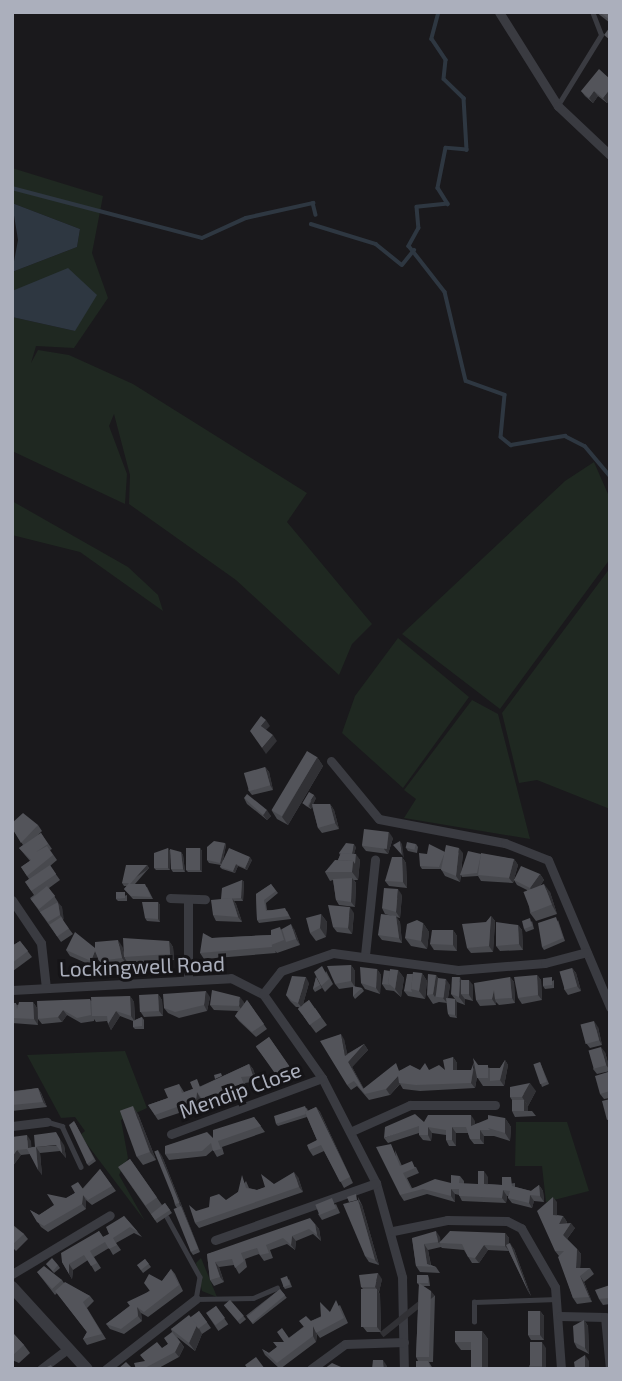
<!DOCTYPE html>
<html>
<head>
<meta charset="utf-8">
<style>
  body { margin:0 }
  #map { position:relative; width:622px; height:1381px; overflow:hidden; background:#1a191c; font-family:"Exo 2",sans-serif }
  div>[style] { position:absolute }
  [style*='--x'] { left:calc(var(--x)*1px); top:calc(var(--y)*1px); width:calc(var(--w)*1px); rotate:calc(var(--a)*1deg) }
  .green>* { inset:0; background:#1f2821 }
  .water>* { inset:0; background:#2e3741 }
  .stream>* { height:3.5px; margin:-1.75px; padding:0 1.75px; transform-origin:1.75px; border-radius:1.75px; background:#2e3741 }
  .service>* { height:4.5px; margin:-2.25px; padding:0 2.25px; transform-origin:2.25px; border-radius:2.25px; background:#3a3b41 }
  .minor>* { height:9px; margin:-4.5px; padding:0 4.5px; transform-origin:4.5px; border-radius:4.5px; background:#3a3b41 }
  .tertiary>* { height:12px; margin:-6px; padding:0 6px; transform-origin:6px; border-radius:6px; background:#3a3b41 }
  .wall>* { inset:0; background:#48494e; transform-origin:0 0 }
  .shaded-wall>* { inset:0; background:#313135; transform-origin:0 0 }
  .building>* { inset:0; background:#53545a; transform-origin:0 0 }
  span { translate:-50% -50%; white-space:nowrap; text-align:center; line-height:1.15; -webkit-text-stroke:6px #151417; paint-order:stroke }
  .street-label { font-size:21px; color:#abafbc }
  .frame { position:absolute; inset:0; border:14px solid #abafbc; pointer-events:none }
</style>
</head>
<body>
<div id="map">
  <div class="green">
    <i style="clip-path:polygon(12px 168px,103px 196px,92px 253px,108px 298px,74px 348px,36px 346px,31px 363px,38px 350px,69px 355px,133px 384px,307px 493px,287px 522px,372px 624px,352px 644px,339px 675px,236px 580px,129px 504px,130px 475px,114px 414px,109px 426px,127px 474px,125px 504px,12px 451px,12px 317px,75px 331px,12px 291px,12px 272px,77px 247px,80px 229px,12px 203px)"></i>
    <i style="clip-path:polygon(594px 462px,608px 494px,610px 559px,500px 709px,402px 634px,565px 481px)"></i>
    <i style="clip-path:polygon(12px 501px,128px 567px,158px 595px,163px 611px,80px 552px,12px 535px)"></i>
    <i style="clip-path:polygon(610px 568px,610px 809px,537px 780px,519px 783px,502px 713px)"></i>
    <i style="clip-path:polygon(398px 638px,469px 697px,403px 788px,342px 733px,355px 696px)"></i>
    <i style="clip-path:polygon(472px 700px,498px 714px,530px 839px,404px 818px,416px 799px,404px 790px)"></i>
    <i style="clip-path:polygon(125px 1051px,147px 1108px,121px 1120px,128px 1158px,119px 1175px,145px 1221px,80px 1135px,85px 1131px,75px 1117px,61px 1118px,27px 1055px)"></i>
    <i style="clip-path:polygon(516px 1122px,567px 1122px,589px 1191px,546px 1202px,542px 1166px,515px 1166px)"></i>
    <i style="clip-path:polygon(201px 1258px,217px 1297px,202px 1291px,196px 1263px)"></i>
  </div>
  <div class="water">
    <i style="clip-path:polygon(12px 203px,80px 229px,77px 247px,12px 272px,18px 240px)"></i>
    <i style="clip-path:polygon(68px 268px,97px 295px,75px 331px,12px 317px,12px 291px)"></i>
  </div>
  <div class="stream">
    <i style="--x:439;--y:12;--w:28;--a:105"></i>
    <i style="--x:432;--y:39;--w:25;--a:56"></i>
    <i style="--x:446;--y:60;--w:19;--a:96"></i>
    <i style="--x:444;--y:79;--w:28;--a:44"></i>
    <i style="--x:464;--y:98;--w:52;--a:86.7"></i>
    <i style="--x:467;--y:150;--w:21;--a:-175"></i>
    <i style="--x:446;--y:148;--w:41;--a:101.3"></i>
    <i style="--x:438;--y:188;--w:19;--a:58"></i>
    <i style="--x:448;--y:204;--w:31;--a:174"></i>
    <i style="--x:417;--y:207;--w:21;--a:85"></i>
    <i style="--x:419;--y:228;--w:21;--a:119"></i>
    <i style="--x:409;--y:246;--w:58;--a:52"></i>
    <i style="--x:445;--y:292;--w:91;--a:76.7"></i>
    <i style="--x:466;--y:381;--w:41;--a:19.7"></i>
    <i style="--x:505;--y:395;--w:42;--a:95.4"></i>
    <i style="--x:501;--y:437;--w:13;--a:39"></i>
    <i style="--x:511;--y:445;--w:55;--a:-9.5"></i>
    <i style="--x:565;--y:436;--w:22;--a:27"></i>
    <i style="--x:585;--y:446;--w:39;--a:50"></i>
    <i style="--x:12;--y:188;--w:196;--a:14.7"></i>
    <i style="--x:202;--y:238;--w:48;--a:-24.4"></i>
    <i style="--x:246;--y:218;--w:69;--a:-12.6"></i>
    <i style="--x:313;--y:203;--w:12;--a:76"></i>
    <i style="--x:311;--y:224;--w:68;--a:17.1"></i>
    <i style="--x:376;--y:244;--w:33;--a:39"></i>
    <i style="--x:402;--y:265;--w:19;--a:-51"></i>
  </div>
  <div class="service">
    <i style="--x:558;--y:105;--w:82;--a:-58.4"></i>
    <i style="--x:601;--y:35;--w:25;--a:-111"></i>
    <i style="--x:48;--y:1122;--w:15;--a:16"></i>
    <i style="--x:62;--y:1126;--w:45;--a:65.1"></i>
    <i style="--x:167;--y:1217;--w:68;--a:61.2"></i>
    <i style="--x:200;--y:1277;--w:22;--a:100"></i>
    <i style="--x:196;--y:1299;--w:57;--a:-1"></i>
    <i style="--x:253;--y:1298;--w:26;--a:-23"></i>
    <i style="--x:474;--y:1322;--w:20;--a:-90"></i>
    <i style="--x:474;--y:1302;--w:83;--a:-2.1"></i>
  </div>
  <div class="minor">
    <i style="--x:499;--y:12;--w:111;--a:57.9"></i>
    <i style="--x:558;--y:106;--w:71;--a:43.3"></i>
    <i style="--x:331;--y:761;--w:75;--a:50.4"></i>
    <i style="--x:379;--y:819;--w:128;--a:10.8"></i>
    <i style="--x:505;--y:843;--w:46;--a:21.6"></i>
    <i style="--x:548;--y:860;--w:160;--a:67.1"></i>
    <i style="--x:170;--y:898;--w:35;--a:2"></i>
    <i style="--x:188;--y:899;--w:80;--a:90"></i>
    <i style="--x:12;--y:900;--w:52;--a:56"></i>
    <i style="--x:41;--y:943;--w:45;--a:83.7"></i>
    <i style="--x:365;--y:955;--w:96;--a:-84"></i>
    <i style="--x:12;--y:990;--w:219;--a:-3.1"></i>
    <i style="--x:231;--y:978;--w:36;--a:27"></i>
    <i style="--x:263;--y:994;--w:103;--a:54.9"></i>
    <i style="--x:322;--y:1078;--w:118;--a:62.8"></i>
    <i style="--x:376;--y:1183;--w:98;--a:74.5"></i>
    <i style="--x:402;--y:1277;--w:92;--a:88.8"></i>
    <i style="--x:263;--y:994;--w:29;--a:-52"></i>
    <i style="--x:281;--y:971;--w:55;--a:-19.1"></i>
    <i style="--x:333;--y:953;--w:126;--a:7.7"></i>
    <i style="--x:458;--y:970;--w:87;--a:-4.6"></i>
    <i style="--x:545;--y:963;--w:43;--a:-14.7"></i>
    <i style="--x:12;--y:1126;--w:35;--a:-7"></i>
    <i style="--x:352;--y:1131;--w:64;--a:-24.1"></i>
    <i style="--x:410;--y:1105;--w:85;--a:0"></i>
    <i style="--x:171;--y:1134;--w:161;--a:-20.3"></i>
    <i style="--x:393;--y:1231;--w:55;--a:-11.5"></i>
    <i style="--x:447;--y:1220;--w:60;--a:1"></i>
    <i style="--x:507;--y:1221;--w:16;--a:27"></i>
    <i style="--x:521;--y:1228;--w:68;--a:60"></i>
    <i style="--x:555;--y:1287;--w:82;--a:85.8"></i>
    <i style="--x:215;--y:1240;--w:171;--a:-19.5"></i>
    <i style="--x:12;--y:1274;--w:114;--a:-31"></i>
    <i style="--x:560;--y:1316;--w:45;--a:1.3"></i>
    <i style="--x:605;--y:1317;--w:52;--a:84.5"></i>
    <i style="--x:41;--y:1369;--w:35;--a:-37"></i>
    <i style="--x:106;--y:1369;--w:114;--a:-37.9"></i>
    <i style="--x:311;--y:1369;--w:42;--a:-36.3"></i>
    <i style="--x:345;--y:1344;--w:59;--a:-1.9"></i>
  </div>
  <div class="tertiary">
    <i style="--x:12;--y:1287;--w:111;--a:47.6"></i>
  </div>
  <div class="wall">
    <i style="clip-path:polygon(596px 12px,610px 12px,610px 23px)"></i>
    <i style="clip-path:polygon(610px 79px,610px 99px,607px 103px,598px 96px,593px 103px,585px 96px,581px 91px)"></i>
    <i style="clip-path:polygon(317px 757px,323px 766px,288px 825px,277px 819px,272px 811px)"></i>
    <i style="clip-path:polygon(265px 767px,269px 772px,273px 790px,252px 795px,248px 790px)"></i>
    <i style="clip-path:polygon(244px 798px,271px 816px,267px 820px,247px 804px)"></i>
    <i style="clip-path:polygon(316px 798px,313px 804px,330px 804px,334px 810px,339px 829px,322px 833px,318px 828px,312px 806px,311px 809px,306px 806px,304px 804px)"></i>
    <i style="clip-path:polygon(38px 825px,42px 831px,38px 835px,41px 833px,52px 849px,50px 850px,57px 860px,50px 866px,60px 880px,49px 888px,58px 902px,57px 903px,62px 907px,63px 921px,73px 934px,61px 942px,30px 898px,34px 895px,25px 882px,29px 879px,21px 867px,30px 861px,19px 848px,23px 845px,12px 828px)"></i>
    <i style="clip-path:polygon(393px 838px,388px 854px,366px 851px,362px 846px)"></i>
    <i style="clip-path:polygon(225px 843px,226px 845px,223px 860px,252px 860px,247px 870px,238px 866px,235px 873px,222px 869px,220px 867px,221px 865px,209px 863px,207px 860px)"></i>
    <i style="clip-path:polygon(416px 844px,418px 847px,417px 853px,408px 851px,406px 848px)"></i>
    <i style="clip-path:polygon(356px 847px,354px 854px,360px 860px,358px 880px,354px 880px,356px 883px,355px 907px,339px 905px,336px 900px,333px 880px,330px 881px,325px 872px,338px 860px,340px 855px,339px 853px)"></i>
    <i style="clip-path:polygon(168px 848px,170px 851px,170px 870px,156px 870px,154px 868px)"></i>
    <i style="clip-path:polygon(200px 848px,202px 851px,202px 872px,188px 872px,186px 870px)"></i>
    <i style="clip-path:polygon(181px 852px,183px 855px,185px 872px,173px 872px,171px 869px)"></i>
    <i style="clip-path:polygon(445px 852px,463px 853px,461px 873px,481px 854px,514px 859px,518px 865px,514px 879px,540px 874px,544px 880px,540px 886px,550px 892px,557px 914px,536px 921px,530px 913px,527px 890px,517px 885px,514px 880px,513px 883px,481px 881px,478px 876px,462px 877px,461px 875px,460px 882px,445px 876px,441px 869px,422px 869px,420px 866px,427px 854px)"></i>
    <i style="clip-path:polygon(402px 857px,406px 863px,407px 888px,389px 886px,385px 881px)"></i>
    <i style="clip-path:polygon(147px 865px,149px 868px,135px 884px,147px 887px,153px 899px,133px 899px,124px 889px,127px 886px,124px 886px,122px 883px)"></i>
    <i style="clip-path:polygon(242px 880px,244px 882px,243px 901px,234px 901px,236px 904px,242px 922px,216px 921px,213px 915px,221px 899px)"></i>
    <i style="clip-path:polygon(271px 884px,278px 893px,266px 903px,267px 910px,287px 911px,291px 919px,259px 923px,257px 920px,256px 894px)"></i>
    <i style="clip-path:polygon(127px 895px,127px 901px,118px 901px,116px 899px)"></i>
    <i style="clip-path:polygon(402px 895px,400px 918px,396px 917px,400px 922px,402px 943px,382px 940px,378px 935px,392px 916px,385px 914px,382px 908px)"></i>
    <i style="clip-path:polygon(158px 902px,160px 905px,160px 922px,147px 921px,145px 918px)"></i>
    <i style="clip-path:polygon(354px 913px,352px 934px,337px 932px,333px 927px)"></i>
    <i style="clip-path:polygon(321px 914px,327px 922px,326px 937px,316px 941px,310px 933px)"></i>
    <i style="clip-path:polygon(491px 916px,495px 921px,493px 952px,471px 953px,467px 948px)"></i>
    <i style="clip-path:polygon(558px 920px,565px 941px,544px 950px,542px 947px)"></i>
    <i style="clip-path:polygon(532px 921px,534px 929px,526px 932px,524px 929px)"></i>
    <i style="clip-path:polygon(423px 923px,429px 932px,427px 949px,411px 946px,405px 938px)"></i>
    <i style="clip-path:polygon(518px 925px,522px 930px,523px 950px,500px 951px,496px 946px)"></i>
    <i style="clip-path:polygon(282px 929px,294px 929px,300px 945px,277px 953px,275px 951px,276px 953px,204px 959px,200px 953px,212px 938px,271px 935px)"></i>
    <i style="clip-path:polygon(453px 930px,457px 936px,457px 951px,434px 950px,430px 944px)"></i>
    <i style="clip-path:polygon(20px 941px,32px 957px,13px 971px,12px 946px)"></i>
    <i style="clip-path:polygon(169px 941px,173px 947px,174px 960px,128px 963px,125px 959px,126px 963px,103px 966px,98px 959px,95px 967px,70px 956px,66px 950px,122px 946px,124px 954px)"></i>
    <i style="clip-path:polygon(351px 965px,355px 971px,355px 987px,362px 988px,364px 991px,355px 999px,353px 996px,353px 987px,339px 989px,335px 984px)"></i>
    <i style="clip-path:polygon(572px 968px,576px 973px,581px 991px,568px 995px,564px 989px)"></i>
    <i style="clip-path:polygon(377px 969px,381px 975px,380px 994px,365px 989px,361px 983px)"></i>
    <i style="clip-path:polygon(398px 970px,404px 978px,401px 997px,394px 991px,386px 990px,382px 984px,390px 971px)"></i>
    <i style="clip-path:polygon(326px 971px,333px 984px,325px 992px,321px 986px)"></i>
    <i style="clip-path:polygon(422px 973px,427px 981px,425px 999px,408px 996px,404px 991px,413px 974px)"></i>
    <i style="clip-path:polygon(436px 975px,438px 978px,450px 985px,448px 998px,455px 999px,451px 994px,461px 980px,473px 985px,473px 1001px,465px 999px,465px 1005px,457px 1002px,457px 1018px,450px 1017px,448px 1014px,447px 1003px,439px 1002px,433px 1004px,427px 995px)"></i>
    <i style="clip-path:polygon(537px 975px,541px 980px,542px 1000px,522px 1004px,518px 998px)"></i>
    <i style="clip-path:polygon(316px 977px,322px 988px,315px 992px,313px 989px)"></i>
    <i style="clip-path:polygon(510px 977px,514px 982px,515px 1003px,499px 1005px,496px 1002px,496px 1005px,480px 1006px,476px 1000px)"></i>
    <i style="clip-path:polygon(554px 980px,554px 988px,545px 989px,543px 986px)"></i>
    <i style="clip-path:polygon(309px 983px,303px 1004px,309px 1000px,327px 1025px,316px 1033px,298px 1009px,299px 1007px,296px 1007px,290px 1001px,286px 995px)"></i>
    <i style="clip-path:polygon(158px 994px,162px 1000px,163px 1016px,144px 1017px,140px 1011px)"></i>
    <i style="clip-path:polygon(130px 996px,134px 1002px,135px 1020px,142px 1017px,144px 1020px,144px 1029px,135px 1029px,133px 1027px,133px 1021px,120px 1016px,111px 1030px,107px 1021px,96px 1022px,94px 1019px,94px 1021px,81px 1023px,67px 1015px,62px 1022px,42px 1024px,38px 1019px,90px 999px,91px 1001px)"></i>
    <i style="clip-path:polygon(210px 997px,207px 1011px,179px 1018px,168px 1013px,164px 1008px)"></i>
    <i style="clip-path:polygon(247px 1000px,267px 1029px,256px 1037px,239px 1021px,235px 1016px,238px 1011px,214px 1010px,210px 1005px,244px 1002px,244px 1004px)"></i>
    <i style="clip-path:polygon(33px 1002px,37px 1008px,38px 1025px,12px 1023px,12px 1003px,18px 1005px)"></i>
    <i style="clip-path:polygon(598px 1027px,602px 1045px,590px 1048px,586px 1043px)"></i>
    <i style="clip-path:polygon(269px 1037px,293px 1072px,281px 1080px,256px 1047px)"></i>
    <i style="clip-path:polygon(344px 1039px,347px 1054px,364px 1044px,368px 1050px,352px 1067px,364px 1089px,401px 1070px,445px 1070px,453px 1057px,457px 1063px,457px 1070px,471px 1070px,479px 1065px,490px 1068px,500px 1068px,505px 1060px,508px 1065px,504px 1086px,483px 1086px,477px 1077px,475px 1088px,420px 1091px,403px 1089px,400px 1084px,390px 1095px,369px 1100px,357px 1086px,351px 1090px,347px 1085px)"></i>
    <i style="clip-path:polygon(605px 1052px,610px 1071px,597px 1074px,593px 1069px)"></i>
    <i style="clip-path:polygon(540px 1062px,549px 1084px,542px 1087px,541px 1084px)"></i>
    <i style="clip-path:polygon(249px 1064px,253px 1069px,257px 1081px,245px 1083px,247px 1090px,205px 1104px,200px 1098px,200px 1106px,158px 1120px,148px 1105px,168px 1098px,179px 1084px,184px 1092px,201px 1086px)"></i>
    <i style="clip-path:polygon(610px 1074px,610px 1098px,604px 1099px,600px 1094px)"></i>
    <i style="clip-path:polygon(12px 1083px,14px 1085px,14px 1091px,38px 1088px,41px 1093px,47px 1107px,12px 1111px)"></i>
    <i style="clip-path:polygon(536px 1091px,528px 1106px,528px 1111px,532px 1111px,536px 1116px,515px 1117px,512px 1111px,512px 1100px,510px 1097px)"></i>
    <i style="clip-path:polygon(316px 1107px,320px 1112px,353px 1183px,344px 1188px,324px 1151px,313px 1156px,309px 1150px,317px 1140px,307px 1117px,278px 1126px,276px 1124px,307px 1108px,308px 1111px)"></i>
    <i style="clip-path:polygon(138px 1114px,156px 1160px,143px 1165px,137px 1157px)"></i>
    <i style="clip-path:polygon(254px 1117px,265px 1132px,222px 1147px,224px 1154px,217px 1157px,213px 1150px,206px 1156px,169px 1160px,165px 1154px,213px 1138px)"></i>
    <i style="clip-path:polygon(505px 1118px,511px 1127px,510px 1141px,494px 1136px,484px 1136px,484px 1144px,474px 1144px,470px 1139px,468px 1133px,456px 1133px,456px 1146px,449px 1146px,446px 1140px,446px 1135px,432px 1133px,431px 1141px,423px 1140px,419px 1135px,419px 1133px,388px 1143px,384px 1138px,424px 1122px,475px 1121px,475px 1124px)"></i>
    <i style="clip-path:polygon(74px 1121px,96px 1161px,89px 1166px,87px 1164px)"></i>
    <i style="clip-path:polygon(12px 1137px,31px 1141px,31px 1147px,64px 1145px,66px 1158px,60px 1151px,40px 1153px,42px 1175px,30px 1154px,21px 1155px,12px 1167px)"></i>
    <i style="clip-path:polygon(395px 1150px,402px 1166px,416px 1167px,419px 1173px,407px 1178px,412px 1188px,451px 1183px,460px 1176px,464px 1181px,464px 1184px,478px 1184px,488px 1177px,488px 1184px,502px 1185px,515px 1183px,515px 1187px,531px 1191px,539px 1185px,543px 1191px,544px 1202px,534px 1201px,532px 1208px,512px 1203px,508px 1198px,508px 1196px,507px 1196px,506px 1203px,462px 1201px,459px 1195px,455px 1194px,455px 1202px,427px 1194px,404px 1201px,400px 1195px)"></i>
    <i style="clip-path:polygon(162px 1156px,200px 1252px,193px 1255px,191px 1252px,177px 1208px,175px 1205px)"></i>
    <i style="clip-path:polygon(130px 1159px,162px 1205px,165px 1203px,172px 1213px,157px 1223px,118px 1167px)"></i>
    <i style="clip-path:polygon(100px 1169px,116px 1191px,92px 1205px,86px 1200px,86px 1209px,48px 1232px,41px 1227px,30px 1210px,39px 1215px,83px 1188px)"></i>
    <i style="clip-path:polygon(298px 1177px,303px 1192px,199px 1228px,195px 1223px,238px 1192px,246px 1181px,249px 1188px,257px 1190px)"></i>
    <i style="clip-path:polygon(358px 1197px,362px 1205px,379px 1265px,369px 1262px,365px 1256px)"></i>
    <i style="clip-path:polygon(557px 1202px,557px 1215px,563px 1216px,567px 1222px,566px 1223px,575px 1228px,567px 1239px,577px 1249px,581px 1254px,580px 1268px,590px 1268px,594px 1274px,584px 1282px,592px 1302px,577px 1304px,573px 1298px,559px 1256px,555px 1251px)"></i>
    <i style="clip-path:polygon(336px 1204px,340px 1213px,322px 1220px,318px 1214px)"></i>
    <i style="clip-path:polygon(124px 1216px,142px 1237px,134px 1233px,116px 1243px,121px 1250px,113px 1255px,109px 1248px,94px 1257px,101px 1268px,95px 1272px,88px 1260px,73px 1270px,72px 1279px,62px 1262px,99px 1231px,103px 1237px,109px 1234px)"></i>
    <i style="clip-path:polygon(12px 1224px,24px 1234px,28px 1239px,16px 1251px,12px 1247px)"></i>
    <i style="clip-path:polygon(315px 1224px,319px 1229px,321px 1241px,313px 1234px,296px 1241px,295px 1250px,287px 1244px,270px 1250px,273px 1258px,264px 1261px,259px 1254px,245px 1259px,247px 1267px,239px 1274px,234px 1265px,219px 1267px,224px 1282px,214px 1286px,210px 1280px,207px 1254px)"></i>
    <i style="clip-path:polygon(505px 1233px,509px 1238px,509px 1244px,514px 1249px,531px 1296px,528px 1291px,509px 1251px,488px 1250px,479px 1263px,472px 1263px,464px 1250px,442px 1248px,441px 1247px,428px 1250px,431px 1265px,436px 1267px,440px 1273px,420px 1272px,416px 1266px,412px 1238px,440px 1237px,440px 1241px)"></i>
    <i style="left:145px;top:1259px;width:10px;height:10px;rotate:53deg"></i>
    <i style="clip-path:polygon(46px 1264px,58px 1265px,60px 1268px,54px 1273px)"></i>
    <i style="clip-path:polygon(171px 1269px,175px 1274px,183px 1291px,148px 1317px,141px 1313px,142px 1321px,124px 1334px,110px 1329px,106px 1324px,162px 1281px)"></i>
    <i style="clip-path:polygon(37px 1272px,62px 1280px,64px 1283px,90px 1296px,94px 1301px,87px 1308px,106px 1339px,87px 1345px,83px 1339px,87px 1332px,57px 1293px,55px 1295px)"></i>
    <i style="clip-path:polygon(428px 1275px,429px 1278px,430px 1286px,423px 1286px,435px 1296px,433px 1362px,429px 1362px,433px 1369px,416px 1369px,418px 1361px,416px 1357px,419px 1285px,417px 1283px)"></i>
    <i style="clip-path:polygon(289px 1279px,292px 1287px,285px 1289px,283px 1286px)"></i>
    <i style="clip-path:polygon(382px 1279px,379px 1292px,380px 1295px,381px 1332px,367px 1332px,363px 1327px,363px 1289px,361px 1287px)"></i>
    <i style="clip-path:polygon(610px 1285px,610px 1304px,603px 1305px,599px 1299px)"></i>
    <i style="left:280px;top:1289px;width:11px;height:43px;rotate:52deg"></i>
    <i style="left:230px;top:1300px;width:25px;height:8px;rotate:50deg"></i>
    <i style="clip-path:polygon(340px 1305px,348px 1323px,320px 1338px,317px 1334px,316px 1342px,280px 1369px,265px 1355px,262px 1349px,269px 1353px,311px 1321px,330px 1312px)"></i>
    <i style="left:216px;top:1306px;width:22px;height:12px;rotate:56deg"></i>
    <i style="clip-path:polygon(199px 1311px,211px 1328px,202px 1334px,195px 1351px,177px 1337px,184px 1347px,179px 1357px,157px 1369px,136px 1369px,168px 1344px,172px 1332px,171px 1329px,191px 1318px)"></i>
    <i style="clip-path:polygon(540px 1311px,544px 1316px,544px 1340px,531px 1340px,528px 1335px)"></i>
    <i style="clip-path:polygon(584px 1320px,588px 1326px,589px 1354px,577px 1348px,574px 1342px)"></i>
    <i style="clip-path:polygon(482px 1331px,488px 1339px,488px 1369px,471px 1369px,471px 1350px,461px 1350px,455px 1342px)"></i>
    <i style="clip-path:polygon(12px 1332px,24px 1345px,30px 1353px,19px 1363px,12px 1360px)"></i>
    <i style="clip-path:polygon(546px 1348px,546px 1369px,531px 1369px,529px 1366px)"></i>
  </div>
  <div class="shaded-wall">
    <i style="clip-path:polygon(610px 89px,610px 99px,607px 103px,603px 98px)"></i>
    <i style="clip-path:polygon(594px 91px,598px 96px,593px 103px,589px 98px)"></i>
    <i style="clip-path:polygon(266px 720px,270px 726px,265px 731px,261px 726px)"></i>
    <i style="clip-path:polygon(273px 735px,277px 741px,266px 754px,262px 748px)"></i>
    <i style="clip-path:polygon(317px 757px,323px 766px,288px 825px,282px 817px)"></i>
    <i style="clip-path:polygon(265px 767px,269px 772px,273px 790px,270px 785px)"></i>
    <i style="clip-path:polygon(314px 795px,316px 798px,311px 809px,309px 806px)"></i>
    <i style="clip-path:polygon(330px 804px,334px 810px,339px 829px,335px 823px)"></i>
    <i style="clip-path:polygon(267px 810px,271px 816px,267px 820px,263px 815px)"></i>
    <i style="clip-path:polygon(389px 832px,393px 838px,388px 854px,384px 849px)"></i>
    <i style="clip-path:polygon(400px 841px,402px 844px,404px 858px,402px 855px)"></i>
    <i style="clip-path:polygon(225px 843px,226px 845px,222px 865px,220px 863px)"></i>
    <i style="clip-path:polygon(354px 844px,356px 847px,353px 858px,351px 856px)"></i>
    <i style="clip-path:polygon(168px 848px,170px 851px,170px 870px,168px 868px)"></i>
    <i style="clip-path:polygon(200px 848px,202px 851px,202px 872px,200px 870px)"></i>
    <i style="clip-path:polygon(459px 848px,463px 853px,460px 882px,456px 876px)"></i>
    <i style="clip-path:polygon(181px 852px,183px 855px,185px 872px,183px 869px)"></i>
    <i style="clip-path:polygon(356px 854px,360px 860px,358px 880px,352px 872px,353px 861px)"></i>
    <i style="clip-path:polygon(250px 857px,252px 860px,247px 870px,245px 868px)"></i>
    <i style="clip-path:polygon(402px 857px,406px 863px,407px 888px,403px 882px)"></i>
    <i style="clip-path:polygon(514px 859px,518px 865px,513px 883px,509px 878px)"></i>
    <i style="clip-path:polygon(236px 864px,238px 866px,235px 873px,233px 871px)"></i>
    <i style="left:147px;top:865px;width:4px;height:25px;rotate:56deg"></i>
    <i style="clip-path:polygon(540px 874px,544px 880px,534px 894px,530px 888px)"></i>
    <i style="clip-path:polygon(352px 878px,356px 883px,355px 907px,351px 902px)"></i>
    <i style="clip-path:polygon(242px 880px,244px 882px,243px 901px,241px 898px)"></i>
    <i style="clip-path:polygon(544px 884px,550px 892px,557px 914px,552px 905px)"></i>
    <i style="clip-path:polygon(398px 889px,402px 895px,400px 918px,396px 912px)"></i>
    <i style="clip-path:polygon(232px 898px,236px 904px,242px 922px,238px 917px)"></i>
    <i style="clip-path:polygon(58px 902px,62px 907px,64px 920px,60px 915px)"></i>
    <i style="clip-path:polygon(158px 902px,160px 905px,160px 922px,158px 919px)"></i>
    <i style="clip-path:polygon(350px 907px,354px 913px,352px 934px,348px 928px)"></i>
    <i style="clip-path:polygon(321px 914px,327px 922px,326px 937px,320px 928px)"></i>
    <i style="clip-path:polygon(396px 916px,400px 922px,402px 943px,399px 938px)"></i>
    <i style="clip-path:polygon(491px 916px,495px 921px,493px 952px,489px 946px)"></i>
    <i style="clip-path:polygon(423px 923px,429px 932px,427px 949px,421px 941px)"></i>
    <i style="clip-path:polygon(291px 924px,294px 929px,300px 945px,296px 939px)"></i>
    <i style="clip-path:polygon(518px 925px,522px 930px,523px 950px,519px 944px)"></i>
    <i style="clip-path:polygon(453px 930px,457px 936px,457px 951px,453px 945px)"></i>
    <i style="clip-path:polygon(118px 940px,122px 946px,126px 963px,122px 958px)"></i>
    <i style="clip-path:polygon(169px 941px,173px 947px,174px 960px,170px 954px)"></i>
    <i style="clip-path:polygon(95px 951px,99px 957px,95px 967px,91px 961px)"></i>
    <i style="clip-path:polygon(351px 965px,355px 971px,355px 987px,351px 981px)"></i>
    <i style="clip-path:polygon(572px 968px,576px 973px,581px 991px,577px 986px)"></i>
    <i style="clip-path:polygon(377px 969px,381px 975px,380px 994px,376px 988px)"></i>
    <i style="clip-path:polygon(398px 970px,404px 978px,401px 997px,395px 989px)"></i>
    <i style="clip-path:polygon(422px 973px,427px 981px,425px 999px,419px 991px)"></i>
    <i style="clip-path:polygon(436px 975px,442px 984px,435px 997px,433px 994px)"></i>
    <i style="clip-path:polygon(537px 975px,541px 980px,542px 1000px,538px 995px)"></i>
    <i style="clip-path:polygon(306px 977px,309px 983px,302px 1008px,298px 1003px)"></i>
    <i style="clip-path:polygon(460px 977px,465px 985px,461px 994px,465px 999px,465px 1005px,459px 997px)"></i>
    <i style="clip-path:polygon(510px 977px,514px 982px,515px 1003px,512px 998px)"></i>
    <i style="clip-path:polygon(446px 979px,450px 985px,447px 1003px,443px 998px)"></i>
    <i style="clip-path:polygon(469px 980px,473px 985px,473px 1001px,469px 995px)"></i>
    <i style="clip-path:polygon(494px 990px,495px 999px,496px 1002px,496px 1005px,492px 999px)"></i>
    <i style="clip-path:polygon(206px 991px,210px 997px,207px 1011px,204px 1005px)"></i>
    <i style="clip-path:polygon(158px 994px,162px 1000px,163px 1016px,159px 1011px)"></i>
    <i style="clip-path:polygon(130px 996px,134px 1002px,135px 1022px,131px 1016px)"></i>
    <i style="clip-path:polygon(240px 997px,244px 1002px,243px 1012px,239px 1006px)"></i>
    <i style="clip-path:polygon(455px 999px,457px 1002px,457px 1018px,455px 1015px)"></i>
    <i style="clip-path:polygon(33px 1002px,37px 1008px,38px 1025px,34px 1019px)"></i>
    <i style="clip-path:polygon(63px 1010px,67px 1015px,62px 1022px,58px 1017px)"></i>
    <i style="clip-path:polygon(116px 1011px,120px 1016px,111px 1030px,108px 1024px)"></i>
    <i style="clip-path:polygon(594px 1021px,598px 1027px,602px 1045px,599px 1040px)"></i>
    <i style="clip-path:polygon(341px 1034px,344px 1039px,349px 1061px,345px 1056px)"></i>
    <i style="clip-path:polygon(364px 1044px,368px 1050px,352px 1067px,367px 1095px,348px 1062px)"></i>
    <i style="clip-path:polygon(601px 1047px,605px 1052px,610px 1070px,606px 1065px)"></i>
    <i style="clip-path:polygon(453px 1057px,457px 1063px,457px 1076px,453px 1070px)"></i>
    <i style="clip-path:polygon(473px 1058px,479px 1066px,475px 1088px,471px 1083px,475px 1061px)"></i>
    <i style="clip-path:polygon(505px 1060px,508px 1065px,504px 1086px,500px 1080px)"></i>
    <i style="clip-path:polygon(249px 1064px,253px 1069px,257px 1081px,253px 1076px)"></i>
    <i style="clip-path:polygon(398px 1076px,402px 1081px,390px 1095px,386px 1089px)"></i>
    <i style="clip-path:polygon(530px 1083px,536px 1091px,528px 1106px,522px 1097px)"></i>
    <i style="clip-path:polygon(38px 1088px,41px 1093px,47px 1107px,43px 1102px)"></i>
    <i style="clip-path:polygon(197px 1092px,200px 1098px,200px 1106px,196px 1100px)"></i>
    <i style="clip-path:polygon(524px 1100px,528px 1106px,528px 1111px,524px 1111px)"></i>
    <i style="clip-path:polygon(133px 1106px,138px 1114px,156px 1160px,150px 1152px)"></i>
    <i style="clip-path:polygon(316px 1107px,320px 1112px,353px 1183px,350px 1177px)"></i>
    <i style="clip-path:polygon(471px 1115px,475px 1121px,475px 1131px,471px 1126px)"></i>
    <i style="clip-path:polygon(505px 1118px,511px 1127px,510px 1141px,505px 1133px)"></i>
    <i style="clip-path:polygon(428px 1127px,432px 1133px,431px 1141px,428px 1135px)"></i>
    <i style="clip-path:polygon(452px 1127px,456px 1133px,456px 1146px,452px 1140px)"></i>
    <i style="clip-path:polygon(480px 1130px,484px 1136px,484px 1144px,480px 1139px)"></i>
    <i style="clip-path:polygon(27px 1135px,31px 1141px,32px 1153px,28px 1148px)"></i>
    <i style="clip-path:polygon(60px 1139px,64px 1145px,66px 1158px,62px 1153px)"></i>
    <i style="clip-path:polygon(36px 1147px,40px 1153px,42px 1175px,38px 1170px)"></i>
    <i style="clip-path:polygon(17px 1150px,21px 1155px,12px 1167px,12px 1157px)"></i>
    <i style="clip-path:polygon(158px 1150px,162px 1156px,200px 1252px,179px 1203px)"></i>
    <i style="clip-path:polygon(484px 1171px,488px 1177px,488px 1190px,484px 1184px)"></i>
    <i style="clip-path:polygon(294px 1172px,298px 1177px,303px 1192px,299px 1187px)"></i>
    <i style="clip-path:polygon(539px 1185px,543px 1191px,544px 1202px,540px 1196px)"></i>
    <i style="clip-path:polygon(451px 1189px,455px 1194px,455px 1202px,451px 1196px)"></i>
    <i style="clip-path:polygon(503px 1190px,507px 1196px,506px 1203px,502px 1198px)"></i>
    <i style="clip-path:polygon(83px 1195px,86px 1200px,86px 1209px,82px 1204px)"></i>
    <i style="clip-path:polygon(530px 1195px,534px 1201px,532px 1208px,529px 1203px)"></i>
    <i style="clip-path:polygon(553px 1197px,557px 1202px,557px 1220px,553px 1215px)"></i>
    <i style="clip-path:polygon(358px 1200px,362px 1205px,379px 1265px,375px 1260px)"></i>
    <i style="clip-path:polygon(563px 1216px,567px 1222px,563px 1230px,559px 1224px)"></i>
    <i style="clip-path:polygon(571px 1223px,575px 1228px,566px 1240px,563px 1235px)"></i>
    <i style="clip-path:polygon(315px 1224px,319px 1229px,321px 1241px,317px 1235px)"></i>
    <i style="clip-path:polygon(436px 1231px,440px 1237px,441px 1243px,439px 1243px,442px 1247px,438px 1242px)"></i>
    <i style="clip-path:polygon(505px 1233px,509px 1238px,509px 1251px,505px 1246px)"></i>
    <i style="clip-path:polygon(292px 1236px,296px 1241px,295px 1250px,291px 1245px)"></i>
    <i style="clip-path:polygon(510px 1243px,514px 1249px,531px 1296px,528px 1291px)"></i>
    <i style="clip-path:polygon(424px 1244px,428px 1250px,431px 1267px,427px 1264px)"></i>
    <i style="clip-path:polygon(484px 1245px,488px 1250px,479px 1263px,475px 1258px)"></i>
    <i style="clip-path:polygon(577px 1249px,581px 1254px,580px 1273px,576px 1268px)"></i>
    <i style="clip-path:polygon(215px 1262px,219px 1267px,224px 1282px,220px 1277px)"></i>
    <i style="clip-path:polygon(69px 1264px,73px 1270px,72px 1279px,69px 1274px)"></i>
    <i style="clip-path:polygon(378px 1273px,382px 1279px,379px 1292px,375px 1287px)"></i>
    <i style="clip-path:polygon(580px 1276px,584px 1282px,592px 1302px,589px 1297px)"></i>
    <i style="clip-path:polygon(377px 1289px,380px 1295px,381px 1332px,377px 1327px)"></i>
    <i style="left:431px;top:1291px;width:6px;height:66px;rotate:51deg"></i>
    <i style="clip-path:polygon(137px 1307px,141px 1313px,142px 1321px,138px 1316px)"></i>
    <i style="clip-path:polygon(540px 1311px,544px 1316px,544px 1340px,540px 1335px)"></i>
    <i style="clip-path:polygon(584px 1320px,588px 1326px,589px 1354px,585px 1348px)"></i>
    <i style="clip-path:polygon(197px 1325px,202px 1334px,195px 1351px,189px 1343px)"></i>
    <i style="clip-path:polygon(313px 1326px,317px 1332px,316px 1342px,313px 1336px)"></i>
    <i style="clip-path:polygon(482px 1331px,488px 1339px,488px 1369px,482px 1368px)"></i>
    <i style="clip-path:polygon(180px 1342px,184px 1347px,179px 1357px,175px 1352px)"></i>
    <i style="clip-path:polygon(542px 1342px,546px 1348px,546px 1369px,543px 1369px,542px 1367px)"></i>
    <i style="clip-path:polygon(585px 1355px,589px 1361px,589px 1369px,585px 1369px)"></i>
    <i style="clip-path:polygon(383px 1360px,387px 1366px,387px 1369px,384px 1369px)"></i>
  </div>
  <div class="building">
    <i style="clip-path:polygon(599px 12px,610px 12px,610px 20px)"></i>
    <i style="clip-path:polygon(610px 27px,610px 40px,604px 35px)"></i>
    <i style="clip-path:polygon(599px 69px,610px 79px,610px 89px,603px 98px,594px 91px,589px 98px,581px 91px)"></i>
    <i style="clip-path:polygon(261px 716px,266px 720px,261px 726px,273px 735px,262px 748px,250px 731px)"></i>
    <i style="left:307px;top:751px;width:12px;height:69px;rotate:31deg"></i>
    <i style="left:265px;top:767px;width:19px;height:22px;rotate:74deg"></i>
    <i style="left:309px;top:792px;width:6px;height:13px;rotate:31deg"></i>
    <i style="clip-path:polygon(247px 794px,267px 810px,263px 815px,244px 798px)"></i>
    <i style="clip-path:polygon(312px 804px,330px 804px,335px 823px,318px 828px)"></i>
    <i style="clip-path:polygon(23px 813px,38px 825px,21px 843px,12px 828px,12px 823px)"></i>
    <i style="left:364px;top:829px;width:25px;height:17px;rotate:7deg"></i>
    <i style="clip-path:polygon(41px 833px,48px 844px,36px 852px,47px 846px,53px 855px,27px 876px,21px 867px,31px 860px,19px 848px)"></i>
    <i style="clip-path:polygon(214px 841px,225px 843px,220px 863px,207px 860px,207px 847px)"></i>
    <i style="clip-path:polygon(400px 841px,402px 855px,393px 845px)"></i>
    <i style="left:407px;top:842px;width:9px;height:6px;rotate:13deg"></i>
    <i style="clip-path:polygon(346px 843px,354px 844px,352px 854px,339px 853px)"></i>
    <i style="clip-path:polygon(429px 844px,445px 852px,439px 867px,420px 866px,419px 853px,427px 854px)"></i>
    <i style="clip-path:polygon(446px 845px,459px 848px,456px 876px,441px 870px)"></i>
    <i style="clip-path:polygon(168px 848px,168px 868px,154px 868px,154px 853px)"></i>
    <i style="left:186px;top:848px;width:14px;height:22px"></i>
    <i style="clip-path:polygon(229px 848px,250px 857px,245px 868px,236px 864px,233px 871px,220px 867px)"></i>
    <i style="clip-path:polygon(170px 849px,181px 852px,183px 869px,171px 869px)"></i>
    <i style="clip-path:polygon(468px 851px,481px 854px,477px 873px,460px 875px)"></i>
    <i style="clip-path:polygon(341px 853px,356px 854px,355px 864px,353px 861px,338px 860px)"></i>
    <i style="clip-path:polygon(481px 853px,514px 859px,509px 878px,478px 875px)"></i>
    <i style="clip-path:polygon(392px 857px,402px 857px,403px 882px,385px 881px)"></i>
    <i style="clip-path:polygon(335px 860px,353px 861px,352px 872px,325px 872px)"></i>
    <i style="left:50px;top:865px;width:11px;height:30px;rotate:56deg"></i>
    <i style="clip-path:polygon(126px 865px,147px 865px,130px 884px,145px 884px,151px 897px,131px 896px,124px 889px,129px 883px,122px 883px)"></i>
    <i style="clip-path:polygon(521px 866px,540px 874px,530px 888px,514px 880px)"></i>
    <i style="clip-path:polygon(352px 878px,351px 902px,336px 900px,333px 879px)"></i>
    <i style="clip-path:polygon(242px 880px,241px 898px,221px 899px,222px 888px)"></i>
    <i style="clip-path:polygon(271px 884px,276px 891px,264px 900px,266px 911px,285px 908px,289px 916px,257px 920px,256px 894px)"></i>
    <i style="left:544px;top:884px;width:22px;height:22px;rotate:69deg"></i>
    <i style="left:47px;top:886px;width:13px;height:21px;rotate:51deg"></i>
    <i style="clip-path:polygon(384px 888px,398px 889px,396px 912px,382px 908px)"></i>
    <i style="clip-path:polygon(116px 892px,125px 892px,125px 898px,116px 899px)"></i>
    <i style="clip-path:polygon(232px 898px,238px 917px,213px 915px,211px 900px)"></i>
    <i style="clip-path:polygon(58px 902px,60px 915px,48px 922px,40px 912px)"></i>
    <i style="clip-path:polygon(142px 902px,158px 902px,158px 919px,145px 918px)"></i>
    <i style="clip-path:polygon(328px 905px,350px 907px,348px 928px,333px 927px)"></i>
    <i style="clip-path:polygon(321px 914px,320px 928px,310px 933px,306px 918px)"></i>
    <i style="clip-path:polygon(381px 914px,396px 916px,399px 938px,378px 935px)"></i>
    <i style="clip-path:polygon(491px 916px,489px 946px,467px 948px,462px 924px,486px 922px)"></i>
    <i style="left:61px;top:917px;width:14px;height:14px;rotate:56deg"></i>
    <i style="clip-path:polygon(556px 917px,563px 938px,542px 947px,538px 923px)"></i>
    <i style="clip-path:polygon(530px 918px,532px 926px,524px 929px,522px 921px)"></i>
    <i style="clip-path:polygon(417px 920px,423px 923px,421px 941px,405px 938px,407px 924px)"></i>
    <i style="clip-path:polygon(496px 922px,518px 925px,519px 944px,496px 946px)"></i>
    <i style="clip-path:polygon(291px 924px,296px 939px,286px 942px,282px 929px)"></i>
    <i style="clip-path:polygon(280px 927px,284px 940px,271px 945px,271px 930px)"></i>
    <i style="clip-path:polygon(432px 930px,453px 930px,453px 945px,430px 944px)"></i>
    <i style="clip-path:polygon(75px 932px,95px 948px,95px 942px,118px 940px,122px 958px,99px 961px,95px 951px,91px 961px,66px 950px)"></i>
    <i style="clip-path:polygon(203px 933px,212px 938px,271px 935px,272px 947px,200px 953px)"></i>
    <i style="clip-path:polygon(123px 938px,169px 941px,170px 954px,124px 957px)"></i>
    <i style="clip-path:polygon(20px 941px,28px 951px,12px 963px,12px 946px)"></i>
    <i style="clip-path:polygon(351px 965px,351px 981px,335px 984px,327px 966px)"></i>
    <i style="clip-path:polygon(322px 966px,329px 979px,321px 986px,314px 972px)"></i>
    <i style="clip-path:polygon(360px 967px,377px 969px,376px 988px,361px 983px)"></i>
    <i style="left:572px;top:968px;width:19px;height:13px;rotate:74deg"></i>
    <i style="clip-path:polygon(390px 969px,398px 970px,395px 989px,388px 983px)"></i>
    <i style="clip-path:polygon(384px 970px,390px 971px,388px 983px,390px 985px,382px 984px)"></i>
    <i style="clip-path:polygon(413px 972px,422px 973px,419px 991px,411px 989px)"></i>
    <i style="clip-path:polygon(407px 974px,413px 974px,411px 989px,412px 992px,404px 991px)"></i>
    <i style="clip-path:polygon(428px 974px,436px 975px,433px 994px,427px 995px)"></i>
    <i style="clip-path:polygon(537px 975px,538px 995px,518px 998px,514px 977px)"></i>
    <i style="clip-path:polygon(292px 976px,306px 977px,298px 1003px,292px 1001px,286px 995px)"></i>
    <i style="clip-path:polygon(316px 977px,320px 985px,313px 989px)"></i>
    <i style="clip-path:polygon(452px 977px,460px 977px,459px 997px,451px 994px)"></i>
    <i style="clip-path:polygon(510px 977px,512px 998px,495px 999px,494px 990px,492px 999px,476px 1000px,474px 983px)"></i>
    <i style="clip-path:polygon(552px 977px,552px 985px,543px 986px,543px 978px)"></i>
    <i style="left:438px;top:978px;width:8px;height:19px;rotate:7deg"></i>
    <i style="left:461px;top:980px;width:8px;height:14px"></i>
    <i style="clip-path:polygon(353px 986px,362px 988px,353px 996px)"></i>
    <i style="clip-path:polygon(212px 990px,240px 997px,239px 1006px,210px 1005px)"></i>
    <i style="clip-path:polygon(206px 991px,204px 1005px,175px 1012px,164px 1008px,163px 994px)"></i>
    <i style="left:158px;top:994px;width:17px;height:19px;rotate:87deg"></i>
    <i style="clip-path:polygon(130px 996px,131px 1016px,116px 1011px,108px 1024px,107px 1016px,92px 1016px,91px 997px)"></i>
    <i style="clip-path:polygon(446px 998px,455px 999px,455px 1015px,448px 1014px)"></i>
    <i style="clip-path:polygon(90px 999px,91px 1015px,77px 1018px,63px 1010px,58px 1017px,38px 1019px,37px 1001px)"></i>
    <i style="clip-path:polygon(247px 1000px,264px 1024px,252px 1032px,235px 1016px)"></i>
    <i style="clip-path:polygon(309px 1000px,315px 1009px,304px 1017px,306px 1019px,298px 1009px)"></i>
    <i style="clip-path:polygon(19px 1002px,33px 1002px,34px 1019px,12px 1018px,12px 1003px,16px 1003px,17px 1009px)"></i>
    <i style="left:315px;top:1008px;width:11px;height:14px;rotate:56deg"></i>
    <i style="clip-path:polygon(142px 1017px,142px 1026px,133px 1027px,133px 1021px)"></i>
    <i style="left:594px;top:1021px;width:20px;height:14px;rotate:75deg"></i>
    <i style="clip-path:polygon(341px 1034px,345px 1056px,364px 1044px,348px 1062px,363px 1089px,396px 1063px,399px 1071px,410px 1065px,420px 1070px,425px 1063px,429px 1070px,439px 1065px,445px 1070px,443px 1060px,453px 1057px,453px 1070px,471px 1070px,474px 1062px,471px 1083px,416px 1085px,399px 1083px,398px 1076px,386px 1089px,365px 1094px,354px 1081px,347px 1085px,320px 1041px)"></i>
    <i style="left:269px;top:1037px;width:35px;height:16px;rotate:55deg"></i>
    <i style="left:601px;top:1047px;width:19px;height:13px;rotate:74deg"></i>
    <i style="clip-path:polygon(473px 1058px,478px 1065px,488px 1065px,488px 1078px,477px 1078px)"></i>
    <i style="clip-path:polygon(505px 1060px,500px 1080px,490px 1081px,490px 1068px,500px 1068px)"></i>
    <i style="left:540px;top:1062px;width:21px;height:7px;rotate:71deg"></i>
    <i style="clip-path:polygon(249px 1064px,253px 1076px,241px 1077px,244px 1084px,202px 1099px,197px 1092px,196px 1100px,155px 1115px,148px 1105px,168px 1098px,164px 1089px,179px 1084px,182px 1093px,193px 1089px,190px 1082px,197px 1079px,200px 1087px)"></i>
    <i style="clip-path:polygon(608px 1072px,610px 1077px,610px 1091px,600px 1094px,595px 1076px)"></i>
    <i style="clip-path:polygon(221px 1073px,222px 1076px,215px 1079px,214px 1075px)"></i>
    <i style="clip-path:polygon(530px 1083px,522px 1097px,510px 1097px,510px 1087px)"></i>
    <i style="clip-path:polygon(38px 1088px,43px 1102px,12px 1105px,12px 1092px)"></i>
    <i style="clip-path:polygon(610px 1099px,610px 1119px,607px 1120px,602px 1101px)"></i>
    <i style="clip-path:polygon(512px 1100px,524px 1100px,524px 1111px,532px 1111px,512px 1111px)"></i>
    <i style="left:133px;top:1106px;width:49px;height:14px;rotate:70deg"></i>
    <i style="clip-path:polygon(305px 1106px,307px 1111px,305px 1112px,306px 1114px,276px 1124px,274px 1116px)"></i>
    <i style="clip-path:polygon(316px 1107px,350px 1177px,340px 1182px,321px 1145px,309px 1150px,307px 1145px,317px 1140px,305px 1112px)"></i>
    <i style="clip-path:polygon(415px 1114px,424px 1122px,428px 1115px,471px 1115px,471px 1126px,488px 1119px,488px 1128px,490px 1130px,480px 1130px,480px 1139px,470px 1139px,466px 1127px,452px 1127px,452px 1140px,446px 1140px,446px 1130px,428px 1127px,428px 1135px,419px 1135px,419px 1126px,384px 1138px,385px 1127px)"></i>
    <i style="clip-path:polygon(488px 1115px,505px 1118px,505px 1133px,488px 1128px)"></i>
    <i style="clip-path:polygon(254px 1117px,261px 1126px,218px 1141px,221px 1149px,213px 1151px,211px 1143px,202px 1151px,165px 1154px,165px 1146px,207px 1132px,213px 1138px,213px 1130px)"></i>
    <i style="clip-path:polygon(74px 1121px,94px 1159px,87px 1164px,69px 1125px)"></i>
    <i style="clip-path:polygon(56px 1132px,60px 1139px,62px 1153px,56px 1145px,36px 1147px,38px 1170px,27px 1149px,17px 1150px,12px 1157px,12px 1137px,27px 1135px,28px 1148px,35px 1147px,34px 1135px)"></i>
    <i style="clip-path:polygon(391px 1144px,400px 1166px,412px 1161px,415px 1168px,403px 1173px,411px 1189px,435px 1179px,451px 1183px,451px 1175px,460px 1176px,459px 1183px,478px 1184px,478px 1171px,484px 1171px,484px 1184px,502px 1185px,502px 1177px,511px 1177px,512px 1186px,531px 1191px,539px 1185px,540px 1196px,530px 1195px,529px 1203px,508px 1198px,510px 1191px,503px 1190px,502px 1198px,459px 1196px,459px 1189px,451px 1189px,451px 1196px,423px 1189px,400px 1195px,376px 1147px)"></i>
    <i style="left:158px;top:1150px;width:57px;height:4px;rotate:68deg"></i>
    <i style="left:130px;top:1159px;width:47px;height:14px;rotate:55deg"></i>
    <i style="clip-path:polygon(100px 1169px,112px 1186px,88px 1200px,83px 1195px,82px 1204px,44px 1226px,37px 1222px,30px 1210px,39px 1215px,54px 1205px,47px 1194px,66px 1198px,75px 1193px,71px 1186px,78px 1182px,83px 1189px)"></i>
    <i style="clip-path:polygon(294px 1172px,299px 1187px,195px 1223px,189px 1205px,196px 1211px,209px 1207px,210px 1197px,219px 1194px,226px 1200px,238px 1192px,242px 1175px,246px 1188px,257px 1190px,265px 1187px,261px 1174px,274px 1184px)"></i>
    <i style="clip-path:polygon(356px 1194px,357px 1200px,349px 1202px,347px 1197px)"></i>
    <i style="clip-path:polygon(553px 1197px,553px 1215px,563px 1216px,559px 1224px,571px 1223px,563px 1235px,577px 1249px,576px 1268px,590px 1268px,580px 1276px,589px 1297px,573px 1298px,558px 1257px,564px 1251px,555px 1251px,537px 1211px)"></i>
    <i style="left:332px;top:1198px;width:11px;height:18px;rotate:68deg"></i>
    <i style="clip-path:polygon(358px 1200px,375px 1260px,365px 1256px,343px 1204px)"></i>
    <i style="clip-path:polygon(165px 1203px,170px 1210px,155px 1220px,151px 1214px)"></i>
    <i style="left:181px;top:1206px;width:46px;height:8px;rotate:68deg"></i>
    <i style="clip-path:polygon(124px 1216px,138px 1232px,130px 1227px,113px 1238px,117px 1245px,109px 1249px,105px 1242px,90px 1251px,97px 1263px,91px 1266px,84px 1255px,69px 1264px,69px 1274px,62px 1262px,61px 1253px,99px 1231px,103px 1237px,109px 1234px,106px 1227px)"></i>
    <i style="clip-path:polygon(310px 1218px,315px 1224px,317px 1235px,309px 1229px,292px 1236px,291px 1245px,283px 1238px,266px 1245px,269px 1253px,260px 1255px,257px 1248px,241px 1253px,244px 1261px,235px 1268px,232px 1259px,215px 1262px,220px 1277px,210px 1280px,207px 1254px)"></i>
    <i style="clip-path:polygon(13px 1226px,24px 1234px,12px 1245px,12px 1227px)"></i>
    <i style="clip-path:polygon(436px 1231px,438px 1242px,424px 1244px,427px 1264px,436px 1267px,416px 1266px,412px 1238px)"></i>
    <i style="clip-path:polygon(450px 1231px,505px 1233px,505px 1246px,484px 1245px,475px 1258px,468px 1257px,462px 1244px,439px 1243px)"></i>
    <i style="clip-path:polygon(510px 1243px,528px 1291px,506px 1245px)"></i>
    <i style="clip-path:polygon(52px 1258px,58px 1265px,53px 1271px,46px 1264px)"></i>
    <i style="left:145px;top:1259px;width:6px;height:10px;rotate:51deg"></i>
    <i style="clip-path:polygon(44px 1266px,62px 1280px,52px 1289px,37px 1272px)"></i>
    <i style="clip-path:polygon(171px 1269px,179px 1285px,144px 1312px,137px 1307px,138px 1316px,121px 1329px,106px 1324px,130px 1306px,127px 1302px,150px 1291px,144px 1283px,149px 1274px,162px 1281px)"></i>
    <i style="clip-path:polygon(378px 1273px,375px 1287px,361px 1287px,359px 1275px)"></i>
    <i style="left:428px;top:1275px;width:8px;height:11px;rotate:90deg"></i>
    <i style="left:287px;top:1276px;width:9px;height:7px;rotate:69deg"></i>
    <i style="clip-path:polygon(65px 1282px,90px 1296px,83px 1302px,102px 1334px,83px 1339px,87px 1332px,55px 1291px)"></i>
    <i style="clip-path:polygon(419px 1283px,431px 1291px,429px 1357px,416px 1357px)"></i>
    <i style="clip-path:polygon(610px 1285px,610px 1298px,599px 1299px,595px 1290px)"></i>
    <i style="left:280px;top:1289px;width:8px;height:43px;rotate:50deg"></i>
    <i style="left:361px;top:1289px;width:16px;height:38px"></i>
    <i style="left:230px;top:1300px;width:21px;height:8px;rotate:49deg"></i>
    <i style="clip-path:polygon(336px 1300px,344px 1318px,316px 1333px,313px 1326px,313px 1336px,277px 1363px,262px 1349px,269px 1353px,277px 1347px,273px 1342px,284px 1342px,277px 1332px,282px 1328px,289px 1338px,304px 1327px,299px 1321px,306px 1316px,311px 1321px,321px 1317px,320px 1302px,330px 1312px)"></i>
    <i style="left:216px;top:1306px;width:15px;height:12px;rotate:53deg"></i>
    <i style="left:199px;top:1311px;width:14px;height:11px;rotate:54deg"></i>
    <i style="left:528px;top:1311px;width:12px;height:24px"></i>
    <i style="clip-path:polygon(189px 1315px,197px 1325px,189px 1343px,171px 1329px)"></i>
    <i style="clip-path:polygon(584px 1320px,585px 1348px,574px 1342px,573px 1326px)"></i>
    <i style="clip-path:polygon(455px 1331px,482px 1331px,482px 1368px,471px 1368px,471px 1342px,455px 1342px)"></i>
    <i style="clip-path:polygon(12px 1332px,24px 1345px,13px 1355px,12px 1354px)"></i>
    <i style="clip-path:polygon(172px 1332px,180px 1342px,175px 1352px,143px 1369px,136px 1369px,134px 1363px,145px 1361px,140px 1355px,157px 1342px,162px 1348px,168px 1344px,164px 1338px)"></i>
    <i style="left:530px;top:1342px;width:12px;height:24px"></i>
    <i style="clip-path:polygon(585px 1355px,585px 1369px,575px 1369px,574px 1362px)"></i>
    <i style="clip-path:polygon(256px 1357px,265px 1369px,248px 1369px,245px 1365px)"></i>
    <i style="clip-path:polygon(373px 1360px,383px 1360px,384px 1369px,372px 1369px)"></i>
    <i style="clip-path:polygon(416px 1361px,428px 1361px,431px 1369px,416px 1369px)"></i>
    <i style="clip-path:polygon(126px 1362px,133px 1369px,120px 1369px,119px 1368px)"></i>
    <i style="clip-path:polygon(332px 1363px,341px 1367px,340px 1369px,324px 1369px)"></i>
    <i style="clip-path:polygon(51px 1365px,53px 1369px,43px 1369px)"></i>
  </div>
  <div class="street-label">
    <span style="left:142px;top:966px;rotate:-2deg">Lockingwell Road</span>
    <span style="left:240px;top:1090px;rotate:-20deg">Mendip Close</span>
  </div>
  <div class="frame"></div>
</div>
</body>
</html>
